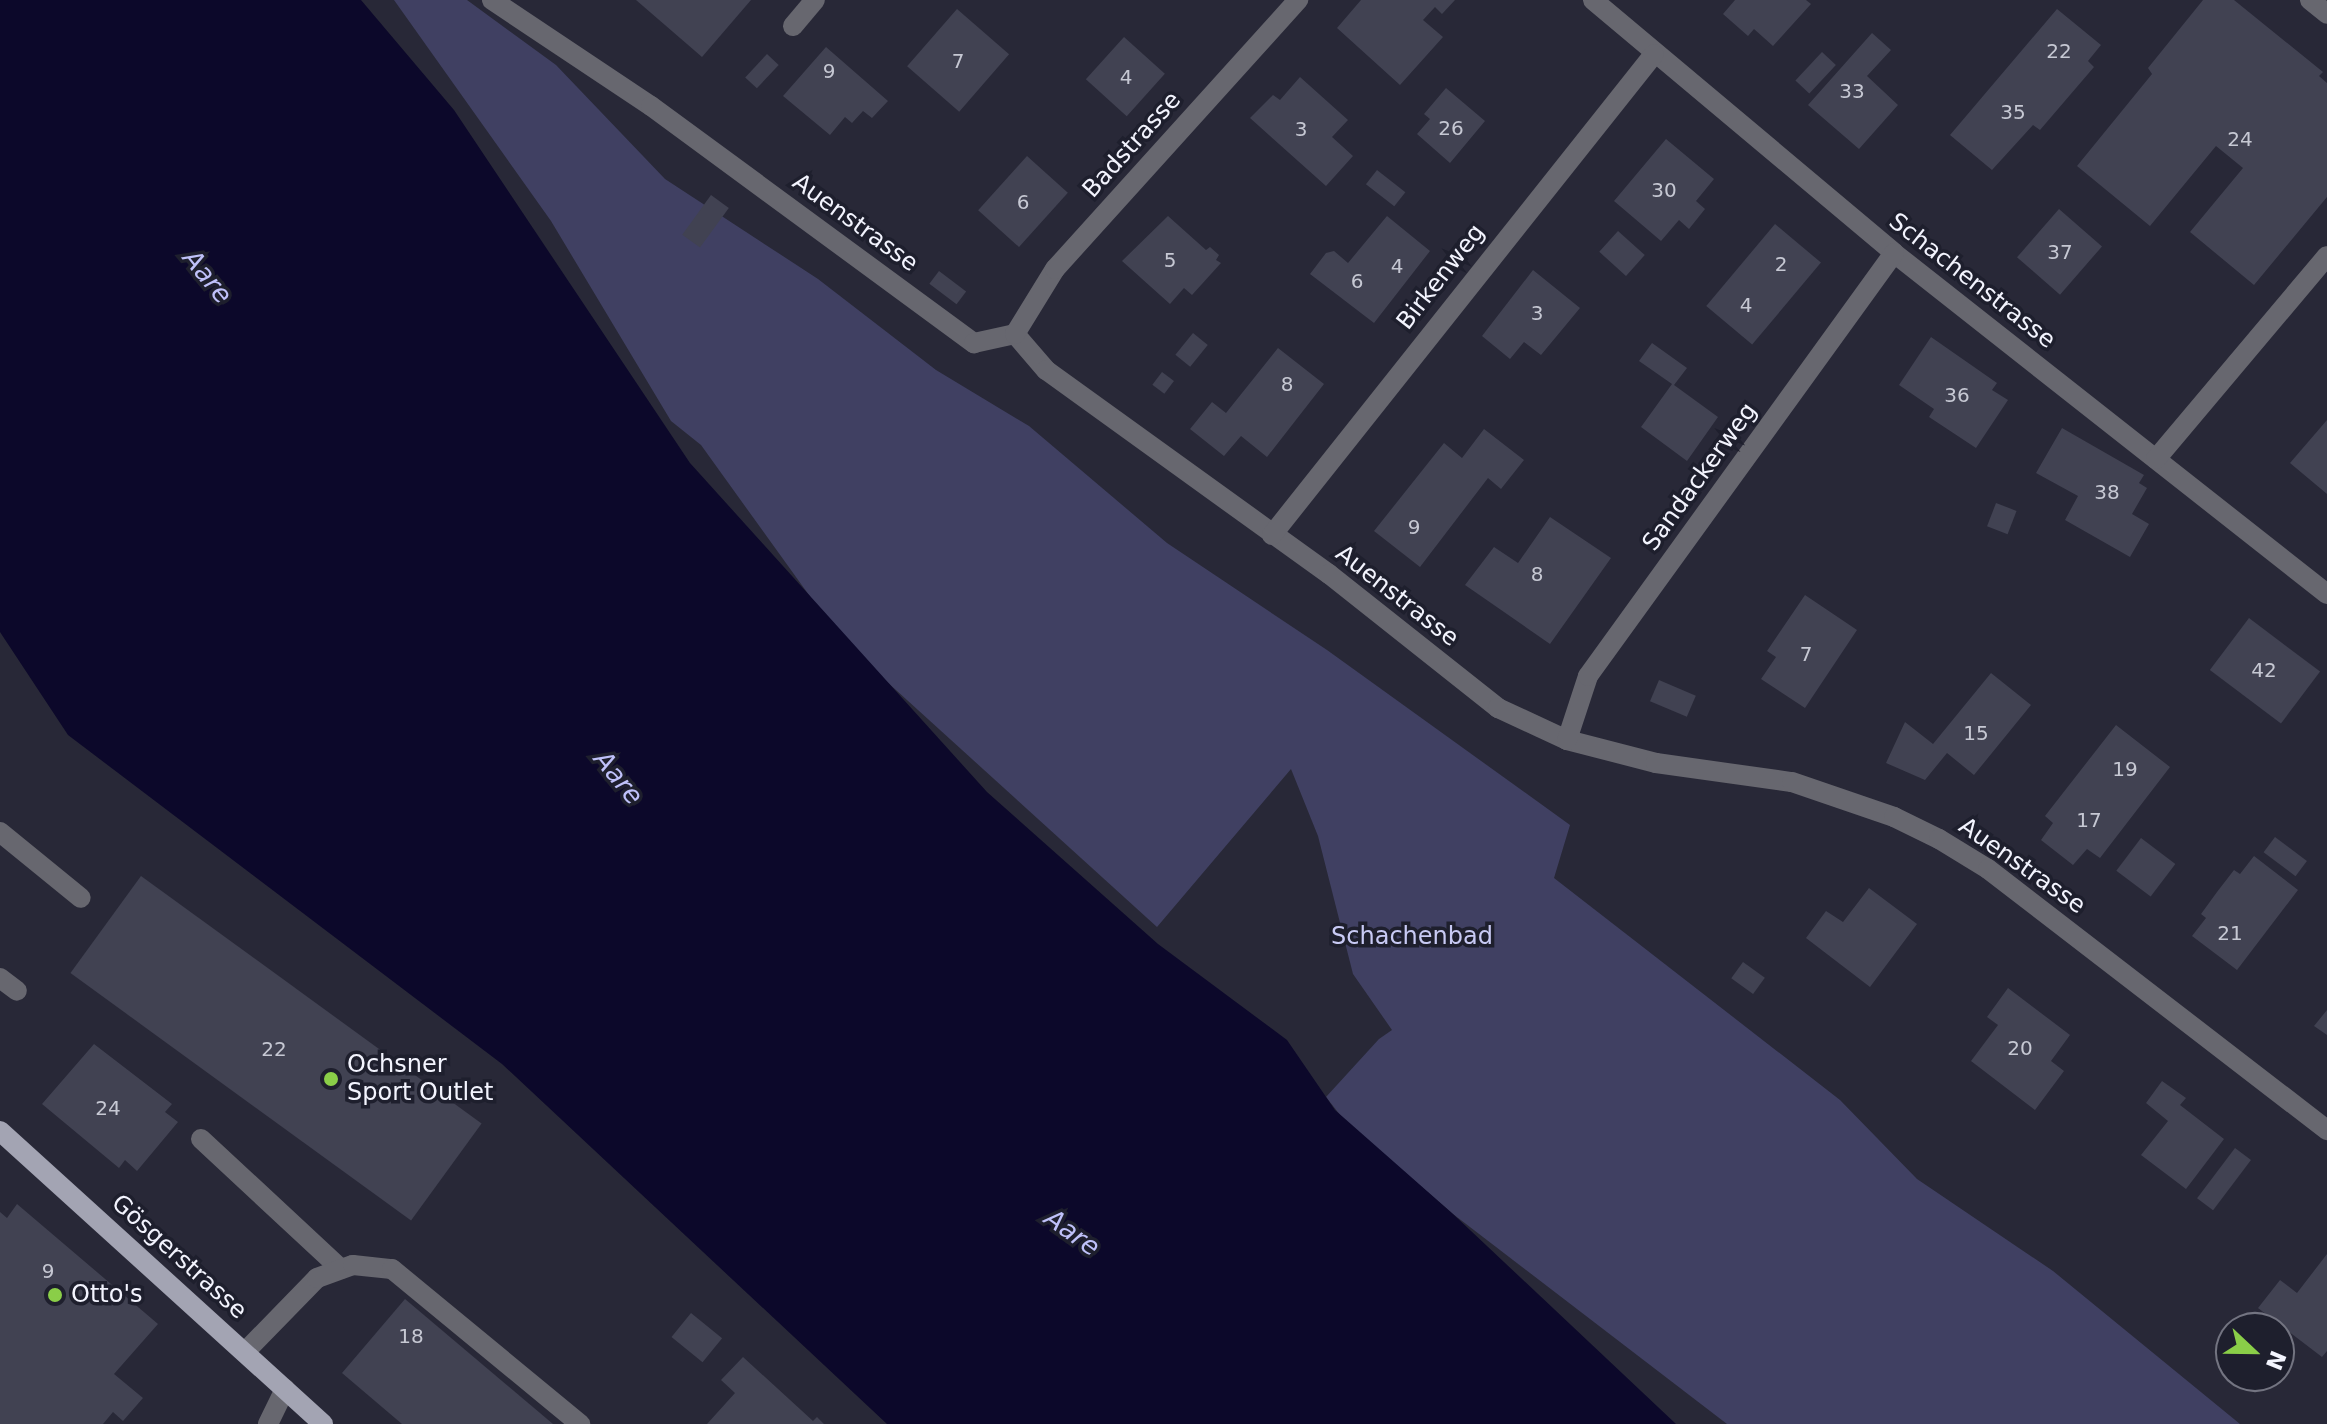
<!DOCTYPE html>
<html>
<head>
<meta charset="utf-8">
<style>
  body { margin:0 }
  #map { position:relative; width:2327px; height:1424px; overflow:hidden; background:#282837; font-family:"DejaVu Sans",sans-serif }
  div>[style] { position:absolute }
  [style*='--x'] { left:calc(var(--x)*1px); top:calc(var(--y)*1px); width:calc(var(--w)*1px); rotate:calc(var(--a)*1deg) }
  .green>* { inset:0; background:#404062 }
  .water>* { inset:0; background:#0c082a }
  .building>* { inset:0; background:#414252; transform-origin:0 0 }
  .minor>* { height:20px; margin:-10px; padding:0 10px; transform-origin:10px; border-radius:10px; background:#67676f }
  .major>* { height:20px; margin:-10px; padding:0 10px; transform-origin:10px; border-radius:10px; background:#a3a4b3 }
  .dots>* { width:22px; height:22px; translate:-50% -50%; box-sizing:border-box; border:4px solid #1e1f2d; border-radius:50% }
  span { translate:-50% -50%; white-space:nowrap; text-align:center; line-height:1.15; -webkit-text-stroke:7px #1e1f2d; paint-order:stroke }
  .number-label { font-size:20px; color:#c6c8d3 }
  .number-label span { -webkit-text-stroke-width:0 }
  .street-label { font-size:24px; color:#f3f4fe }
  .park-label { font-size:24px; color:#c8caf4 }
  .poi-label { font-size:24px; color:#f3f4fe }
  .left { translate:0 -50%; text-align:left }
  .water-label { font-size:26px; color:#bfc1f9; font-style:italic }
  .north { position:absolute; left:2215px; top:1312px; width:80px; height:80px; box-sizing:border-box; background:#1e1f2d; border:2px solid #737481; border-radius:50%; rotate:112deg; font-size:22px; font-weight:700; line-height:32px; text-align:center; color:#f3f4fe }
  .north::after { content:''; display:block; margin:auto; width:28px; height:36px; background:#8ace48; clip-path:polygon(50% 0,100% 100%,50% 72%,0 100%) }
</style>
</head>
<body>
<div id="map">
  <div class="green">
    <i style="clip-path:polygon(394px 0,467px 0,556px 65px,665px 179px,818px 279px,936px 370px,1029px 426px,1167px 543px,1327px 650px,1570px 825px,1554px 878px,1840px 1100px,1917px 1179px,2053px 1271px,2240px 1424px,1727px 1424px,1453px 1214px,1344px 1120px,1326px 1097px,1379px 1039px,1392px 1030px,1353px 974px,1318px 836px,1291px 769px,1157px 927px,842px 641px,701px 445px,671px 421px,551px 221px)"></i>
  </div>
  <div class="water">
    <i style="clip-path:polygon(0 0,361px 0,454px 110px,690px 463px,987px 792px,1158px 944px,1287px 1040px,1335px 1110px,1453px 1214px,1676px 1424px,887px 1424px,502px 1064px,68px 735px,0 632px)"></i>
  </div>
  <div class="building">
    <i style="clip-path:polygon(636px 0,751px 0,702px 57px)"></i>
    <i style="clip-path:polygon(1361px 0,1455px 0,1442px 14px,1435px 7px,1423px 20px,1443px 37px,1400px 85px,1337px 28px)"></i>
    <i style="clip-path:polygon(1735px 0,1806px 0,1811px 4px,1773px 46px,1754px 29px,1748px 36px,1723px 14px)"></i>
    <i style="clip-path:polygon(2203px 0,2234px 0,2323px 72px,2319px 76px,2327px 83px,2327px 197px,2254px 285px,2190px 232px,2243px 168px,2216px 146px,2150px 226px,2077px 166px,2152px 74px,2148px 68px)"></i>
    <i style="left:957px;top:9px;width:69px;height:76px;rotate:41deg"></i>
    <i style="clip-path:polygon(2057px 9px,2101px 45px,2088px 61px,2094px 67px,2040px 130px,2033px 125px,1992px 170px,1950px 135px)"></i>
    <i style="clip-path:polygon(1872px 33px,1891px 50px,1867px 76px,1898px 105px,1859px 149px,1808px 105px)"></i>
    <i style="left:1124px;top:37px;width:55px;height:57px;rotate:42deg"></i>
    <i style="clip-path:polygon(826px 47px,888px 101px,872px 118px,863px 111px,852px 123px,845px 117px,830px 135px,783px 96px)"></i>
    <i style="left:1822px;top:52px;width:19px;height:39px;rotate:43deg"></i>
    <i style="left:767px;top:54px;width:16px;height:32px;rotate:43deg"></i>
    <i style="clip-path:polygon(1300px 77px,1348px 120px,1332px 137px,1353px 156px,1326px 186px,1250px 118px,1273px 95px,1280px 100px)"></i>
    <i style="clip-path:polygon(1446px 88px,1485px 121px,1450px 163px,1417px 134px,1430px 119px,1424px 114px)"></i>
    <i style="clip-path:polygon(1666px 139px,1714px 179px,1696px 201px,1705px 209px,1689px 229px,1679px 220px,1661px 241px,1614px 201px)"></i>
    <i style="left:1027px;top:156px;width:55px;height:73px;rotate:42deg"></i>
    <i style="left:1377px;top:170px;width:36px;height:18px;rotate:38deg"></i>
    <i style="left:711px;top:195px;width:22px;height:49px;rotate:36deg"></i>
    <i style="left:2059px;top:209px;width:57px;height:64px;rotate:41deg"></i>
    <i style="clip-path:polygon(1168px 216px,1206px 250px,1210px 247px,1219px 255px,1216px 260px,1221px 263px,1192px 295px,1184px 288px,1170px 304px,1122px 261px)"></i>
    <i style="clip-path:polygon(1387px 216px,1430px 251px,1374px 323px,1310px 274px,1326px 253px,1334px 251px,1348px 263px)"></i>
    <i style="left:1775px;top:224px;width:60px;height:107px;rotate:40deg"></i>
    <i style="left:1618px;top:231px;width:36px;height:28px;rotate:42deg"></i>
    <i style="clip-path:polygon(1533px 270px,1580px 308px,1541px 355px,1524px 342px,1510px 359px,1482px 336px)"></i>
    <i style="left:939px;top:271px;width:34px;height:16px;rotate:37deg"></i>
    <i style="left:1193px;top:333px;width:19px;height:28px;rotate:39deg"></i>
    <i style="clip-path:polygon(1931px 337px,1997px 383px,1992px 390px,2008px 400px,1976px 448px,1929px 417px,1934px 409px,1899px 385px)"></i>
    <i style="clip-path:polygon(1652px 343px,1687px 368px,1674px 385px,1718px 417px,1687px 461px,1641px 427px,1672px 384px,1639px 361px)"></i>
    <i style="clip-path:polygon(1278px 348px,1324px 384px,1267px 457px,1241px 436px,1224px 456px,1190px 429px,1212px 402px,1226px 413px)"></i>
    <i style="left:1162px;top:372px;width:15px;height:16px;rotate:37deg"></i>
    <i style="clip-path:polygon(2327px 420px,2327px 494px,2290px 463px)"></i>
    <i style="clip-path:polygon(2062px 428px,2144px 475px,2139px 483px,2147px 488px,2132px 514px,2149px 524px,2130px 557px,2065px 520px,2078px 496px,2036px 473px)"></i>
    <i style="clip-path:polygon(1484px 429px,1524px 460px,1501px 489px,1488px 478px,1420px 567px,1374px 531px,1444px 443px,1462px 458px)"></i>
    <i style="left:1996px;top:503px;width:22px;height:25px;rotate:21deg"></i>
    <i style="clip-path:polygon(1550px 517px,1611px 558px,1550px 644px,1465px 585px,1494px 547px,1518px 563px)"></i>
    <i style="clip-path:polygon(1805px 595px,1857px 630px,1805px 708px,1761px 679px,1776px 657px,1767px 651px)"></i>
    <i style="left:2249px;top:618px;width:89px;height:65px;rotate:37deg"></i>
    <i style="clip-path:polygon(1991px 673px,2031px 705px,1974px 775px,1947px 753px,1925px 780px,1886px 763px,1905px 722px,1933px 744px)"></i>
    <i style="left:1659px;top:680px;width:40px;height:23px;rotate:23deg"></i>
    <i style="clip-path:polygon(2116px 725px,2170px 767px,2100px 858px,2087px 849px,2073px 865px,2041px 840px,2053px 823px,2045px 816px)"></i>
    <i style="left:2275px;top:837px;width:40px;height:19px;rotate:37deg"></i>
    <i style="left:2141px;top:838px;width:43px;height:41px;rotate:37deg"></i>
    <i style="clip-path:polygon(2254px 856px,2298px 890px,2237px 970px,2192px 936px,2206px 918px,2201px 914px,2217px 892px,2234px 870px,2240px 874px)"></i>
    <i style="left:141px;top:876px;width:421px;height:120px;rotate:36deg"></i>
    <i style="clip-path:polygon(1869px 888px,1917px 924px,1870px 987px,1806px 938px,1826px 911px,1843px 922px)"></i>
    <i style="left:1743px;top:962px;width:27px;height:20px;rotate:36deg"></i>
    <i style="clip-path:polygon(2008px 988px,2070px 1035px,2051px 1061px,2064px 1071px,2035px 1110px,1971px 1061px,1998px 1025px,1987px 1017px)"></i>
    <i style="clip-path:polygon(2327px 1010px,2327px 1035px,2314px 1026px)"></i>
    <i style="clip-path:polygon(94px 1044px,172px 1104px,165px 1112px,178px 1122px,137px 1171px,125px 1160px,119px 1168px,42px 1104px)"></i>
    <i style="clip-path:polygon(2162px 1081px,2186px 1098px,2180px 1105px,2224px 1139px,2186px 1189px,2141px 1155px,2168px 1121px,2146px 1103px)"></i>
    <i style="left:2235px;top:1148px;width:20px;height:63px;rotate:37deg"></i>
    <i style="clip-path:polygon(17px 1204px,158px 1324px,114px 1374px,143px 1398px,123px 1421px,113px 1412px,103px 1424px,0 1424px,0 1212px,7px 1218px)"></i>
    <i style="clip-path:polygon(2327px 1254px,2327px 1351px,2322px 1357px,2258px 1308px,2280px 1280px,2297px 1293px)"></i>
    <i style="clip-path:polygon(405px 1299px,553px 1424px,402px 1424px,342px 1373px)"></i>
    <i style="left:691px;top:1313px;width:40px;height:31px;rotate:39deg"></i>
    <i style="clip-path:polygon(743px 1357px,813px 1421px,817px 1417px,824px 1424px,707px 1424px,735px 1393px,721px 1380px)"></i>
  </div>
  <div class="minor">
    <i style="--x:492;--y:0;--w:191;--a:33.7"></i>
    <i style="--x:651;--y:106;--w:401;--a:36.3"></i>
    <i style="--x:974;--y:343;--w:42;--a:-12.4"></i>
    <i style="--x:1593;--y:0;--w:393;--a:40"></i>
    <i style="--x:1894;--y:253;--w:551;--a:38.22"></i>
    <i style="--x:2310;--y:0;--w:22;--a:39"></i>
    <i style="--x:793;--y:26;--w:34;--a:-50"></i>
    <i style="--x:1015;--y:334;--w:48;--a:49.3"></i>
    <i style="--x:1046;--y:370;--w:349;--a:35.8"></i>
    <i style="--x:1329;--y:574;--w:216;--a:38.4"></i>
    <i style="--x:1498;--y:708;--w:76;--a:24.9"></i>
    <i style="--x:1567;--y:740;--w:92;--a:14.5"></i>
    <i style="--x:1656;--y:763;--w:137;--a:8"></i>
    <i style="--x:1792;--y:782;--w:108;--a:18.9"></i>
    <i style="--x:1894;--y:817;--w:50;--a:26.1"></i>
    <i style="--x:1939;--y:839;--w:57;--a:31.5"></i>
    <i style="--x:1988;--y:869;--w:428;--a:37.6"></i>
    <i style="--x:1015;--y:334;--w:76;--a:-58.4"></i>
    <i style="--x:1055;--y:269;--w:363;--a:-47.9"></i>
    <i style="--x:2156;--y:459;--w:265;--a:-49.9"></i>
    <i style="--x:1272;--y:535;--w:614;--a:-51.54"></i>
    <i style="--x:1567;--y:740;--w:67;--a:-71.8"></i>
    <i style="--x:1588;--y:676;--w:522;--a:-54.12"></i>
    <i style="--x:0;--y:832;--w:104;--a:39.2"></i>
    <i style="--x:0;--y:978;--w:21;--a:37"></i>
    <i style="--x:201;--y:1139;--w:191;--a:42.9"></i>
    <i style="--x:245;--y:1352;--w:103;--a:-45.8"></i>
    <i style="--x:317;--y:1278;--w:38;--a:-20"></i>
    <i style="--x:353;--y:1265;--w:39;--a:6"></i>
    <i style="--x:392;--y:1269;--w:244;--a:39.5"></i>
    <i style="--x:268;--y:1424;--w:39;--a:-64"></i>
  </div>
  <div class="major">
    <i style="--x:0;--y:1131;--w:436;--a:42.2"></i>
  </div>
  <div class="dots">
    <i style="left:331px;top:1079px;background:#8ace48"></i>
    <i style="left:55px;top:1295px;background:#8ace48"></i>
  </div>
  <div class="number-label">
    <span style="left:2059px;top:51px">22</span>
    <span style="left:958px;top:61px">7</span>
    <span style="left:829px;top:71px">9</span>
    <span style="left:1126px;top:77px">4</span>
    <span style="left:1852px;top:91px">33</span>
    <span style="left:2013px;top:112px">35</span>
    <span style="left:1451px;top:128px">26</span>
    <span style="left:1301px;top:129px">3</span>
    <span style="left:2240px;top:139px">24</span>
    <span style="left:1664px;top:190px">30</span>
    <span style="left:1023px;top:202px">6</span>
    <span style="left:2060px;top:252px">37</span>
    <span style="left:1170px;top:260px">5</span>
    <span style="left:1781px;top:264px">2</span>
    <span style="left:1397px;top:266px">4</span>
    <span style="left:1357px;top:281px">6</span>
    <span style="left:1746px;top:305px">4</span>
    <span style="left:1537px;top:313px">3</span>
    <span style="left:1287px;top:384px">8</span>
    <span style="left:1957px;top:395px">36</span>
    <span style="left:2107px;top:492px">38</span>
    <span style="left:1414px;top:527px">9</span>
    <span style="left:1537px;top:574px">8</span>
    <span style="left:1806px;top:654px">7</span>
    <span style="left:2264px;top:670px">42</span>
    <span style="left:1976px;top:733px">15</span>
    <span style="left:2125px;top:769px">19</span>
    <span style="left:2089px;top:820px">17</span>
    <span style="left:2230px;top:933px">21</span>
    <span style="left:2020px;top:1048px">20</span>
    <span style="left:274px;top:1049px">22</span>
    <span style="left:108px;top:1108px">24</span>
    <span style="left:48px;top:1271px">9</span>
    <span style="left:411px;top:1336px">18</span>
  </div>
  <div class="street-label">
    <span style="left:1132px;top:145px;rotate:-48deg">Badstrasse</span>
    <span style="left:855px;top:223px;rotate:36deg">Auenstrasse</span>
    <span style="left:1441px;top:277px;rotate:-52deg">Birkenweg</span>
    <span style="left:1972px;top:281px;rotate:38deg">Schachenstrasse</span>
    <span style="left:1700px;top:477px;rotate:-54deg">Sandackerweg</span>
    <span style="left:1397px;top:596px;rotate:38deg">Auenstrasse</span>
    <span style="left:2022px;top:866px;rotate:35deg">Auenstrasse</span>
    <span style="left:179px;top:1257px;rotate:42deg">Gösgerstrasse</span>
  </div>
  <div class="park-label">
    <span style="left:1412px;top:937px">Schachenbad</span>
  </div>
  <div class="poi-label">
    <span class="left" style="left:347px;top:1079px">Ochsner<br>Sport Outlet</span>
    <span class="left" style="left:71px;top:1295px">Otto's</span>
  </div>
  <div class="water-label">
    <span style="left:207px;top:277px;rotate:51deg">Aare</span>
    <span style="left:618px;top:778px;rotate:51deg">Aare</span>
    <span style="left:1072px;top:1233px;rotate:36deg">Aare</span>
  </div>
  <div class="north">N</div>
</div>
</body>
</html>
